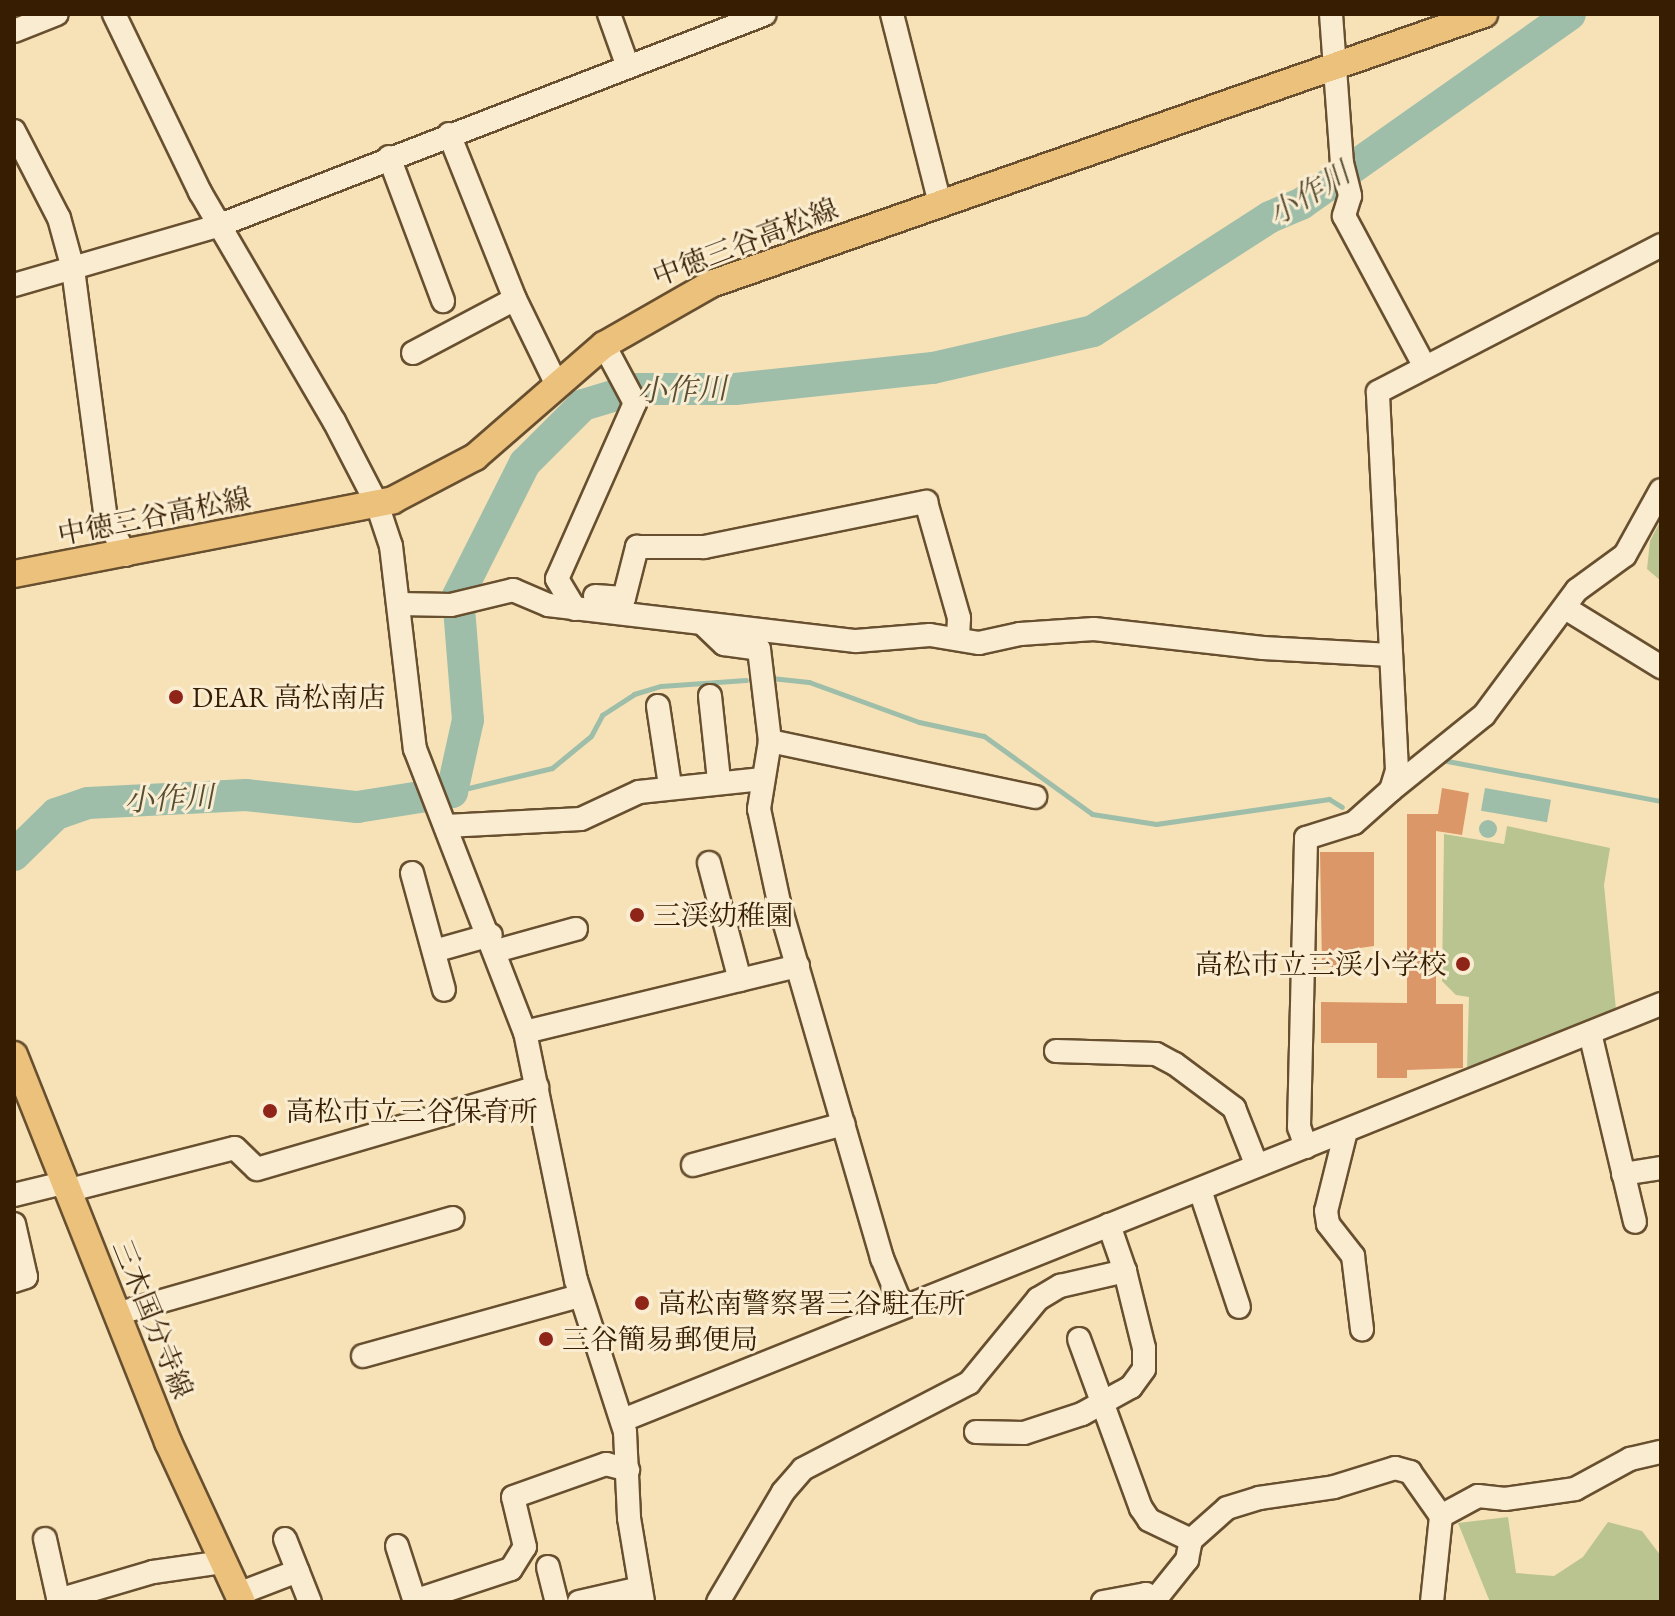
<!DOCTYPE html>
<html>
<head>
<meta charset="utf-8">
<style>
  body { margin:0 }
  #map { position:relative; width:1675px; height:1616px; overflow:hidden; background:#f7e2b7; font-family:"EB Garamond","Noto Serif JP",serif }
  div>[style] { position:absolute }
  [style*='--x'] { left:calc(var(--x)*1px); top:calc(var(--y)*1px); width:calc(var(--w)*1px); rotate:calc(var(--a)*1deg) }
  .green>* { inset:0; background:#bac490 }
  .water>* { inset:0; background:#9ebeaa; transform-origin:0 0 }
  .round { border-radius:50% }
  .stream>* { height:5px; margin:-2.5px; padding:0 2.5px; transform-origin:2.5px; border-radius:2.5px; background:#9ebeaa }
  .river>* { height:32px; margin:-16px; padding:0 16px; transform-origin:16px; border-radius:16px; background:#9ebeaa }
  .building>* { inset:0; background:#dc9768 }
  .roads { filter:drop-shadow(2px 0 #674f2f) drop-shadow(-2px 0 #674f2f) drop-shadow(0 2px #674f2f) drop-shadow(0 -2px #674f2f) }
  .minor>* { height:22px; margin:-11px; padding:0 11px; transform-origin:11px; border-radius:11px; background:#faecd0 }
  .major>* { height:26px; margin:-13px; padding:0 13px; transform-origin:13px; border-radius:13px; background:#ecc17c }
  .dots>* { width:22px; height:22px; translate:-50% -50%; box-sizing:border-box; border:4px solid #faecd0; border-radius:50% }
  span { translate:-50% -50%; white-space:nowrap; text-align:center; line-height:1.15; -webkit-text-stroke:6px #faecd0; paint-order:stroke }
  .street-label { font-size:28px; color:#371e02 }
  .poi-label { font-size:28px; color:#371e02 }
  .left { translate:0 -50%; text-align:left }
  .right { translate:-100% -50%; text-align:right }
  .water-label { font-size:30px; color:#564e34; font-style:italic }
  .frame { position:absolute; inset:0; border:16px solid #371e02; pointer-events:none }
</style>
</head>
<body>
<div id="map">
  <div class="green">
    <i style="clip-path:polygon(1661px 520px,1661px 581px,1647px 569px,1650px 541px)"></i>
    <i style="clip-path:polygon(1507px 826px,1610px 848px,1604px 885px,1616px 1010px,1467px 1070px,1469px 997px,1456px 995px,1442px 981px,1444px 834px,1504px 844px)"></i>
    <i style="clip-path:polygon(1508px 1517px,1516px 1573px,1554px 1576px,1583px 1557px,1608px 1522px,1642px 1531px,1661px 1556px,1661px 1602px,1490px 1602px,1458px 1523px)"></i>
  </div>
  <div class="water">
    <i style="left:1485px;top:788px;width:67px;height:23px;rotate:10deg"></i>
    <i class="round" style="left:1479px;top:820px;width:18px;height:18px"></i>
  </div>
  <div class="stream">
    <i style="--x:771;--y:678;--w:38;--a:6"></i>
    <i style="--x:809;--y:682;--w:117;--a:20"></i>
    <i style="--x:919;--y:722;--w:66;--a:12.2"></i>
    <i style="--x:984;--y:736;--w:133;--a:35.8"></i>
    <i style="--x:1092;--y:814;--w:65;--a:8.9"></i>
    <i style="--x:1156;--y:824;--w:175;--a:-8.2"></i>
    <i style="--x:1329;--y:799;--w:15;--a:32"></i>
    <i style="--x:1447;--y:761;--w:218;--a:10.6"></i>
    <i style="--x:452;--y:792;--w:103;--a:-13.5"></i>
    <i style="--x:552;--y:768;--w:50;--a:-39.4"></i>
    <i style="--x:591;--y:736;--w:24;--a:-62"></i>
    <i style="--x:602;--y:715;--w:38;--a:-33"></i>
    <i style="--x:634;--y:694;--w:28;--a:-17"></i>
    <i style="--x:661;--y:686;--w:85;--a:-4"></i>
  </div>
  <div class="river">
    <i style="--x:14;--y:855;--w:59;--a:-44.3"></i>
    <i style="--x:56;--y:814;--w:34;--a:-19"></i>
    <i style="--x:88;--y:803;--w:158;--a:-2.9"></i>
    <i style="--x:246;--y:795;--w:112;--a:6.2"></i>
    <i style="--x:357;--y:807;--w:96;--a:-9"></i>
    <i style="--x:452;--y:792;--w:74;--a:-77.5"></i>
    <i style="--x:468;--y:720;--w:124;--a:-94.6"></i>
    <i style="--x:458;--y:596;--w:149;--a:-63.3"></i>
    <i style="--x:525;--y:463;--w:82;--a:-45"></i>
    <i style="--x:583;--y:405;--w:55;--a:-16.8"></i>
    <i style="--x:636;--y:389;--w:99;--a:0"></i>
    <i style="--x:735;--y:389;--w:199;--a:-6.1"></i>
    <i style="--x:933;--y:368;--w:164;--a:-13"></i>
    <i style="--x:1093;--y:331;--w:211;--a:-32.8"></i>
    <i style="--x:1270;--y:217;--w:34;--a:-23"></i>
    <i style="--x:1301;--y:204;--w:329;--a:-35.2"></i>
  </div>
  <div class="building">
    <i style="clip-path:polygon(1442px 788px,1469px 793px,1462px 835px,1436px 831px,1436px 1004px,1463px 1004px,1463px 1068px,1407px 1070px,1407px 1078px,1377px 1078px,1377px 1043px,1321px 1043px,1321px 1002px,1407px 1003px,1407px 814px,1438px 814px)"></i>
    <i style="clip-path:polygon(1320px 852px,1374px 852px,1374px 946px,1339px 951px,1339px 967px,1322px 967px)"></i>
  </div>
  <div class="roads">
    <div class="minor">
      <i style="--x:114;--y:14;--w:198;--a:64.2"></i>
      <i style="--x:200;--y:192;--w:265;--a:59.7"></i>
      <i style="--x:334;--y:421;--w:93;--a:62.6"></i>
      <i style="--x:377;--y:504;--w:44;--a:71.6"></i>
      <i style="--x:391;--y:546;--w:204;--a:83.3"></i>
      <i style="--x:415;--y:749;--w:304;--a:68.8"></i>
      <i style="--x:525;--y:1032;--w:253;--a:78.4"></i>
      <i style="--x:576;--y:1280;--w:160;--a:72.1"></i>
      <i style="--x:625;--y:1432;--w:86;--a:87.3"></i>
      <i style="--x:629;--y:1518;--w:85;--a:80.5"></i>
      <i style="--x:609;--y:14;--w:56;--a:70.3"></i>
      <i style="--x:892;--y:14;--w:196;--a:75.8"></i>
      <i style="--x:1331;--y:14;--w:149;--a:85.8"></i>
      <i style="--x:1342;--y:163;--w:34;--a:76"></i>
      <i style="--x:1350;--y:196;--w:21;--a:107"></i>
      <i style="--x:1344;--y:216;--w:171;--a:61.8"></i>
      <i style="--x:14;--y:31;--w:46;--a:-21.6"></i>
      <i style="--x:14;--y:131;--w:98;--a:62.7"></i>
      <i style="--x:59;--y:218;--w:53;--a:74.6"></i>
      <i style="--x:73;--y:269;--w:251;--a:82.5"></i>
      <i style="--x:106;--y:518;--w:42;--a:61.6"></i>
      <i style="--x:449;--y:134;--w:178;--a:68.2"></i>
      <i style="--x:515;--y:299;--w:96;--a:64"></i>
      <i style="--x:389;--y:157;--w:154;--a:69.4"></i>
      <i style="--x:14;--y:285;--w:215;--a:-16.2"></i>
      <i style="--x:220;--y:225;--w:584;--a:-21.16"></i>
      <i style="--x:413;--y:353;--w:115;--a:-27.9"></i>
      <i style="--x:595;--y:596;--w:29;--a:4"></i>
      <i style="--x:624;--y:598;--w:53;--a:-75.7"></i>
      <i style="--x:637;--y:547;--w:67;--a:0"></i>
      <i style="--x:704;--y:547;--w:227;--a:-11.5"></i>
      <i style="--x:926;--y:502;--w:121;--a:74.1"></i>
      <i style="--x:959;--y:618;--w:21;--a:93"></i>
      <i style="--x:399;--y:604;--w:52;--a:1.1"></i>
      <i style="--x:451;--y:605;--w:64;--a:-13.6"></i>
      <i style="--x:513;--y:590;--w:38;--a:23"></i>
      <i style="--x:548;--y:605;--w:310;--a:6.7"></i>
      <i style="--x:856;--y:641;--w:74;--a:-4.6"></i>
      <i style="--x:930;--y:635;--w:50;--a:9.3"></i>
      <i style="--x:979;--y:643;--w:42;--a:-12.4"></i>
      <i style="--x:1020;--y:634;--w:74;--a:-3.9"></i>
      <i style="--x:1094;--y:629;--w:170;--a:6.4"></i>
      <i style="--x:1263;--y:648;--w:128;--a:3.1"></i>
      <i style="--x:1565;--y:608;--w:113;--a:31.6"></i>
      <i style="--x:575;--y:609;--w:35;--a:-121"></i>
      <i style="--x:557;--y:579;--w:193;--a:-66.1"></i>
      <i style="--x:635;--y:403;--w:66;--a:-118.1"></i>
      <i style="--x:703;--y:624;--w:29;--a:44"></i>
      <i style="--x:724;--y:644;--w:35;--a:8"></i>
      <i style="--x:759;--y:649;--w:93;--a:83.2"></i>
      <i style="--x:770;--y:741;--w:69;--a:99.2"></i>
      <i style="--x:759;--y:809;--w:100;--a:77.9"></i>
      <i style="--x:780;--y:907;--w:366;--a:73.8"></i>
      <i style="--x:882;--y:1258;--w:50;--a:67.6"></i>
      <i style="--x:710;--y:696;--w:84;--a:83.9"></i>
      <i style="--x:658;--y:706;--w:80;--a:81.4"></i>
      <i style="--x:770;--y:741;--w:271;--a:11.9"></i>
      <i style="--x:1391;--y:790;--w:119;--a:-38.9"></i>
      <i style="--x:1484;--y:715;--w:156;--a:-53.4"></i>
      <i style="--x:1577;--y:590;--w:59;--a:-36.1"></i>
      <i style="--x:1625;--y:555;--w:74;--a:-61"></i>
      <i style="--x:446;--y:826;--w:135;--a:-3"></i>
      <i style="--x:581;--y:819;--w:64;--a:-25"></i>
      <i style="--x:639;--y:792;--w:124;--a:-6"></i>
      <i style="--x:709;--y:863;--w:121;--a:75.2"></i>
      <i style="--x:412;--y:873;--w:121;--a:74.7"></i>
      <i style="--x:434;--y:951;--w:59;--a:-15.7"></i>
      <i style="--x:496;--y:951;--w:83;--a:-15.4"></i>
      <i style="--x:525;--y:1032;--w:281;--a:-13.6"></i>
      <i style="--x:1590;--y:1033;--w:194;--a:76.6"></i>
      <i style="--x:1056;--y:1051;--w:100;--a:1.7"></i>
      <i style="--x:1156;--y:1054;--w:21;--a:28"></i>
      <i style="--x:1175;--y:1064;--w:74;--a:36.7"></i>
      <i style="--x:1234;--y:1108;--w:62;--a:68.4"></i>
      <i style="--x:1346;--y:1131;--w:82;--a:104"></i>
      <i style="--x:1326;--y:1211;--w:13;--a:81"></i>
      <i style="--x:1328;--y:1224;--w:41;--a:52"></i>
      <i style="--x:1353;--y:1256;--w:74;--a:83"></i>
      <i style="--x:1306;--y:1147;--w:21;--a:-109"></i>
      <i style="--x:1299;--y:1127;--w:289;--a:-88.6"></i>
      <i style="--x:1306;--y:838;--w:50;--a:-17.4"></i>
      <i style="--x:1354;--y:823;--w:50;--a:-41.7"></i>
      <i style="--x:1391;--y:790;--w:21;--a:-73"></i>
      <i style="--x:1397;--y:770;--w:378;--a:-92.9"></i>
      <i style="--x:1378;--y:392;--w:319;--a:-27.4"></i>
      <i style="--x:693;--y:1165;--w:156;--a:-15.2"></i>
      <i style="--x:1623;--y:1174;--w:38;--a:-9"></i>
      <i style="--x:1200;--y:1190;--w:123;--a:71.6"></i>
      <i style="--x:66;--y:1191;--w:174;--a:-14.3"></i>
      <i style="--x:235;--y:1148;--w:30;--a:44"></i>
      <i style="--x:257;--y:1169;--w:292;--a:-16.3"></i>
      <i style="--x:14;--y:1195;--w:50;--a:-13.8"></i>
      <i style="--x:14;--y:1224;--w:54;--a:77.2"></i>
      <i style="--x:26;--y:1277;--w:13;--a:162"></i>
      <i style="--x:116;--y:1314;--w:350;--a:-15.9"></i>
      <i style="--x:1079;--y:1339;--w:180;--a:69.9"></i>
      <i style="--x:1141;--y:1508;--w:14;--a:56"></i>
      <i style="--x:1149;--y:1520;--w:47;--a:25.5"></i>
      <i style="--x:363;--y:1356;--w:225;--a:-15.5"></i>
      <i style="--x:623;--y:1420;--w:1118;--a:-21.84"></i>
      <i style="--x:976;--y:1432;--w:48;--a:1.2"></i>
      <i style="--x:1024;--y:1433;--w:61;--a:-18.1"></i>
      <i style="--x:1082;--y:1414;--w:56;--a:-28.9"></i>
      <i style="--x:1131;--y:1387;--w:22;--a:-54"></i>
      <i style="--x:1144;--y:1369;--w:21;--a:-90"></i>
      <i style="--x:1144;--y:1348;--w:79;--a:-103.9"></i>
      <i style="--x:1125;--y:1271;--w:49;--a:-109.2"></i>
      <i style="--x:45;--y:1539;--w:65;--a:77.5"></i>
      <i style="--x:285;--y:1539;--w:68;--a:68.4"></i>
      <i style="--x:397;--y:1546;--w:59;--a:72.2"></i>
      <i style="--x:548;--y:1567;--w:36;--a:76"></i>
      <i style="--x:238;--y:1594;--w:64;--a:-21"></i>
      <i style="--x:58;--y:1600;--w:99;--a:-16.4"></i>
      <i style="--x:153;--y:1572;--w:70;--a:-8.2"></i>
      <i style="--x:414;--y:1601;--w:102;--a:-18.3"></i>
      <i style="--x:511;--y:1569;--w:26;--a:-58"></i>
      <i style="--x:525;--y:1547;--w:51;--a:-103.5"></i>
      <i style="--x:513;--y:1497;--w:99;--a:-19.5"></i>
      <i style="--x:606;--y:1464;--w:23;--a:15"></i>
      <i style="--x:1154;--y:1601;--w:53;--a:-51.2"></i>
      <i style="--x:1187;--y:1560;--w:20;--a:-79"></i>
      <i style="--x:1191;--y:1540;--w:48;--a:-41.6"></i>
      <i style="--x:1227;--y:1508;--w:34;--a:-17"></i>
      <i style="--x:1259;--y:1498;--w:76;--a:-8.3"></i>
      <i style="--x:1334;--y:1487;--w:64;--a:-17.3"></i>
      <i style="--x:1395;--y:1468;--w:16;--a:15"></i>
      <i style="--x:1410;--y:1472;--w:54;--a:54.8"></i>
      <i style="--x:579;--y:1602;--w:63;--a:-12.9"></i>
      <i style="--x:718;--y:1602;--w:128;--a:-59.4"></i>
      <i style="--x:783;--y:1492;--w:30;--a:-49"></i>
      <i style="--x:803;--y:1469;--w:187;--a:-27.4"></i>
      <i style="--x:969;--y:1383;--w:109;--a:-50.6"></i>
      <i style="--x:1038;--y:1299;--w:26;--a:-31"></i>
      <i style="--x:1060;--y:1286;--w:67;--a:-13"></i>
      <i style="--x:1103;--y:1602;--w:44;--a:-10.5"></i>
      <i style="--x:1146;--y:1594;--w:12;--a:42"></i>
      <i style="--x:1432;--y:1602;--w:86;--a:-84"></i>
      <i style="--x:1441;--y:1516;--w:42;--a:-28.4"></i>
      <i style="--x:1478;--y:1496;--w:27;--a:6"></i>
      <i style="--x:1505;--y:1499;--w:71;--a:-8.1"></i>
      <i style="--x:1575;--y:1489;--w:63;--a:-28.6"></i>
      <i style="--x:1630;--y:1459;--w:32;--a:-13"></i>
    </div>
    <div class="major">
      <i style="--x:14;--y:574;--w:386;--a:-11"></i>
      <i style="--x:393;--y:500;--w:93;--a:-27.7"></i>
      <i style="--x:475;--y:457;--w:171;--a:-41"></i>
      <i style="--x:604;--y:345;--w:123;--a:-29.7"></i>
      <i style="--x:711;--y:284;--w:819;--a:-19.25"></i>
      <i style="--x:14;--y:1055;--w:417;--a:68.3"></i>
      <i style="--x:168;--y:1442;--w:176;--a:65.2"></i>
    </div>
  </div>
  <div class="dots">
    <i style="left:176px;top:697px;background:#8f2418"></i>
    <i style="left:637px;top:915px;background:#8f2418"></i>
    <i style="left:1463px;top:964px;background:#8f2418"></i>
    <i style="left:270px;top:1111px;background:#8f2418"></i>
    <i style="left:642px;top:1303px;background:#8f2418"></i>
    <i style="left:546px;top:1339px;background:#8f2418"></i>
  </div>
  <div class="street-label">
    <span style="left:745px;top:242px;rotate:-21deg">中徳三谷高松線</span>
    <span style="left:154px;top:516px;rotate:-11deg">中徳三谷高松線</span>
    <span style="left:153px;top:1319px;rotate:68deg">三木国分寺線</span>
  </div>
  <div class="poi-label">
    <span class="left" style="left:192px;top:697px">DEAR 高松南店</span>
    <span class="left" style="left:653px;top:915px">三渓幼稚園</span>
    <span class="right" style="left:1447px;top:964px">高松市立三渓小学校</span>
    <span class="left" style="left:286px;top:1111px">高松市立三谷保育所</span>
    <span class="left" style="left:658px;top:1303px">高松南警察署三谷駐在所</span>
    <span class="left" style="left:562px;top:1339px">三谷簡易郵便局</span>
  </div>
  <div class="water-label">
    <span style="left:1309px;top:194px;rotate:-32deg">小作川</span>
    <span style="left:682px;top:390px;rotate:-2deg">小作川</span>
    <span style="left:169px;top:799px;rotate:-3deg">小作川</span>
  </div>
  <div class="frame"></div>
</div>
</body>
</html>
